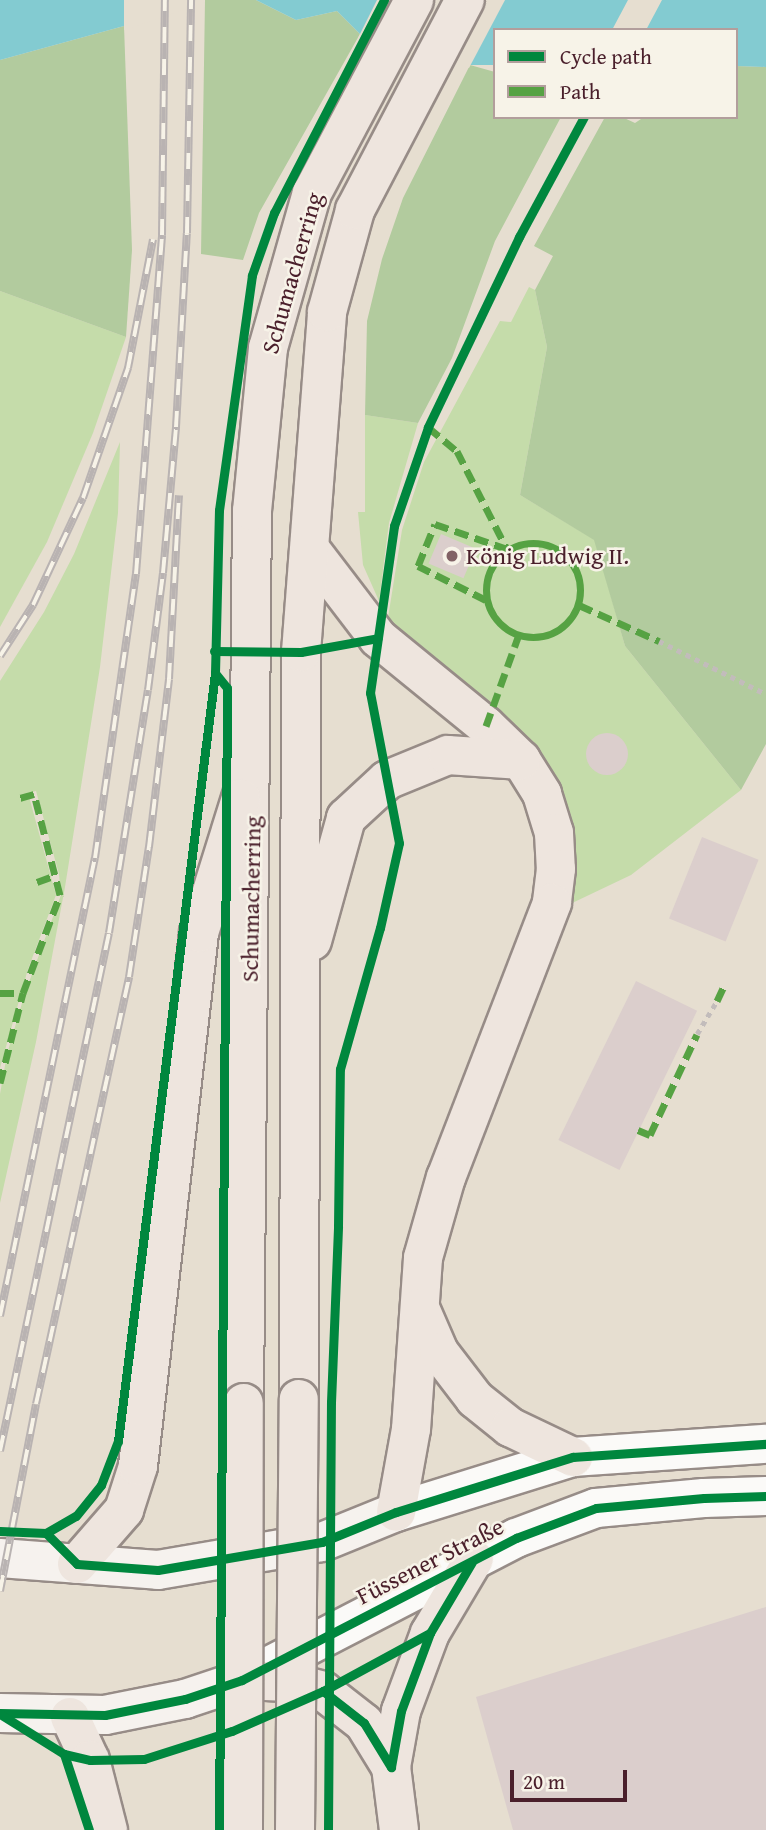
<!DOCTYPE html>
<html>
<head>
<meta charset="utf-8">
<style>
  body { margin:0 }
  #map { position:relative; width:766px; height:1830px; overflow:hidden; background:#e6ded0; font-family:"Gentium Book Plus",serif }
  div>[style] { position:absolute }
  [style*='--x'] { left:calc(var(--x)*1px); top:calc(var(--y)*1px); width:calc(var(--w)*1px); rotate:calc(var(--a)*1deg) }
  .green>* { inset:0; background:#c5dcaa }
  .forest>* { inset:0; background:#b2cb9e }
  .water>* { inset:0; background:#83cbd1 }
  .pier>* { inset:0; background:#e6ded0 }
  .building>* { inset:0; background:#dbcecc; transform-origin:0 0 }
  .round { border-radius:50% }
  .path>* { height:4.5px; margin-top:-2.25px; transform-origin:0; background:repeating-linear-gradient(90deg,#c2bcbb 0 5px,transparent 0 10px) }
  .roads { filter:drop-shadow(2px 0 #978c87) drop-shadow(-2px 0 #978c87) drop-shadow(0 2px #978c87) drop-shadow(0 -2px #978c87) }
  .tertiary>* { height:38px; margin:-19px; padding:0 19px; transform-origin:19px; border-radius:19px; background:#fbfaf8 }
  .secondary>* { height:38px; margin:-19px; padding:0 19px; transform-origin:19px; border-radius:19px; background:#f6f2ee }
  .primary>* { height:38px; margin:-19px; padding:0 19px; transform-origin:19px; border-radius:19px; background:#eee5de }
  .rail>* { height:8px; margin-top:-4px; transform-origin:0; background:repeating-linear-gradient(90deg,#f7f3e8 0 16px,#b9b3b2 0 32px); box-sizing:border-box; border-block:2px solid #b9b3b2 }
  .bridges { filter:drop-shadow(2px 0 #978c87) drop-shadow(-2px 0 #978c87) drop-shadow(0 2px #978c87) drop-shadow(0 -2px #978c87) }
  .primary-bridge>* { height:38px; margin:-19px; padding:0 19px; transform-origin:19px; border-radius:19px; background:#eee5de }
  .quiet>* { height:7px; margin-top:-3.5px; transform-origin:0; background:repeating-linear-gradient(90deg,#56a243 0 14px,transparent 0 21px) }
  .quiet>.ring { margin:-3.5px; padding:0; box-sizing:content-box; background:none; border:7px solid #56a243; border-radius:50% }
  .cycleway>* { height:9px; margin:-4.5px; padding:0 4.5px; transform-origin:4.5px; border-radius:4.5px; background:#00873e }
  .dots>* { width:19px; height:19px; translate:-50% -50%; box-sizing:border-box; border:4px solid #f7f3e8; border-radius:50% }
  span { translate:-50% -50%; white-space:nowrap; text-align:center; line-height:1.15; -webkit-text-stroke:5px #f7f3e8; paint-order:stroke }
  .street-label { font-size:24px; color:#4a1f2b }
  .poi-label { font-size:24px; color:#4a1f2b }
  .left { translate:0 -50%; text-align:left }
  .legend { position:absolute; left:493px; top:28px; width:245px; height:91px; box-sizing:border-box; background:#f7f3e8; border:2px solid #b29e9c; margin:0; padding:9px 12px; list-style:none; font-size:21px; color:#4a1f2b }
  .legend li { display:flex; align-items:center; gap:14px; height:35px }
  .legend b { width:35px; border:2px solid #b29e9c }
  .scale { position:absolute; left:510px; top:1770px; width:117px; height:32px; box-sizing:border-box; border:4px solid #4a1f2b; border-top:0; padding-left:9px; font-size:21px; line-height:24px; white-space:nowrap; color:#4a1f2b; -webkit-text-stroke:5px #f7f3e8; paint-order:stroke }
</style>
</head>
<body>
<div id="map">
  <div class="green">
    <i style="clip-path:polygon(529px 287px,535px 290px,547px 347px,520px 495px,595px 540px,625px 646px,741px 790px,631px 875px,568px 905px,557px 791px,531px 742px,495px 707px,387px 624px,402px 530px,424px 462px,500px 321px,511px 322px)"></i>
    <i style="clip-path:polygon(0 291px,126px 337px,93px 433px,47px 542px,0 627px)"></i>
    <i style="clip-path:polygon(365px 415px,418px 423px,389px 523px,379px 601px,363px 565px,358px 512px,365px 512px)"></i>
    <i style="clip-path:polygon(120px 442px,118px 513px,100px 667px,65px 887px,36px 1042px,0 1203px,0 1094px,7px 1054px,25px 993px,61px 895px,59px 874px,36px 791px,28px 793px,56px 895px,28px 969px,0 1068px,0 681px,44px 612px,74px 554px)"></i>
  </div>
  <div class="forest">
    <i style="clip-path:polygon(205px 0,256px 0,296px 20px,337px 11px,360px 34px,259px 213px,243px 260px,201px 254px)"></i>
    <i style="clip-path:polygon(124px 26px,132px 250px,126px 337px,0 291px,0 60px)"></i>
    <i style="clip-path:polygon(470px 65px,495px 72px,495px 117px,561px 117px,495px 241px,452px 358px,418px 423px,365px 415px,367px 321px,382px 259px,403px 198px)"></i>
    <i style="clip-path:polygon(736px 66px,766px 67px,766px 744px,741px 790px,625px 646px,594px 540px,520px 495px,547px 347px,535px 290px,553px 256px,534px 246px,605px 117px,622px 117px,635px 123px,644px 117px,736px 117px)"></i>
  </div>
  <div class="water">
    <i style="clip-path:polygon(0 0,202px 0,124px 26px,0 60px)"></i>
    <i style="clip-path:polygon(256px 0,766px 0,766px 67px,736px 66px,736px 30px,495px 30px,495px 65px,470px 65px,360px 34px,337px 11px,296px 20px)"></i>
  </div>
  <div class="pier">
    <i style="clip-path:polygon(124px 0,205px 0,203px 3px,124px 30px)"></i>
    <i style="clip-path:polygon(377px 0,505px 0,469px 68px,358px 38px)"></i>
    <i style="clip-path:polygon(628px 0,662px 0,646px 30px,612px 30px)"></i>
  </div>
  <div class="building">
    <i style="left:441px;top:534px;width:38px;height:32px;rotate:23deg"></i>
    <i class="round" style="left:586px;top:733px;width:42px;height:42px"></i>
    <i style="left:702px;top:837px;width:61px;height:88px;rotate:22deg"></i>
    <i style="left:636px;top:981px;width:68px;height:177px;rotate:26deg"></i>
    <i style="clip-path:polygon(766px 1607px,766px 1830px,513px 1830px,476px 1697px)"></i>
  </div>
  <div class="path">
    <i style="--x:659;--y:641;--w:119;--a:26.4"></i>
    <i style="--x:697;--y:1034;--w:39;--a:-59"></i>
  </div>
  <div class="roads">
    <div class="tertiary">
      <i style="--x:396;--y:1512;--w:185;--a:-17.3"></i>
      <i style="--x:573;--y:1457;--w:193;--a:-3.9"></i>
      <i style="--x:269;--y:1666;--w:278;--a:-27.4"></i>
      <i style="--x:516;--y:1538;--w:85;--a:-20.6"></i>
      <i style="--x:596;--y:1508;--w:108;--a:-5.3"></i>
      <i style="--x:704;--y:1498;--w:62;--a:-1.8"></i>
    </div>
    <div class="secondary">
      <i style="--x:0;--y:1558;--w:158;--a:4.3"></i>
      <i style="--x:158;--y:1570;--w:166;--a:-9.7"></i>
      <i style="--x:322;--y:1542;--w:80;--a:-22.1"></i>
      <i style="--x:0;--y:1713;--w:105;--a:1.1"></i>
      <i style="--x:105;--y:1715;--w:82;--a:-11.3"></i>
      <i style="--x:185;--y:1699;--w:60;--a:-18.4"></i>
    </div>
    <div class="primary">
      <i style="--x:310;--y:549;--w:112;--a:52.6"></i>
      <i style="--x:378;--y:638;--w:139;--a:39.2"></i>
      <i style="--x:486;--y:726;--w:49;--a:44.2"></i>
      <i style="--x:521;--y:760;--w:40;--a:58"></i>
      <i style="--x:542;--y:794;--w:41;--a:72.9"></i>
      <i style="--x:554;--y:833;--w:36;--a:87"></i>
      <i style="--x:556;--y:869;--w:34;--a:97"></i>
      <i style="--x:552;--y:903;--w:294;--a:111.1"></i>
      <i style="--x:446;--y:1177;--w:84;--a:105.9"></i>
      <i style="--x:423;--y:1258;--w:171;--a:94"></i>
      <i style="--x:411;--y:1429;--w:84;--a:100.2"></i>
      <i style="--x:312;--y:941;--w:128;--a:-74.5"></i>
      <i style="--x:346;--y:818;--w:56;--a:-42.8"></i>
      <i style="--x:387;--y:780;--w:66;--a:-22.3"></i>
      <i style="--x:448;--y:755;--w:73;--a:3.9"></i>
      <i style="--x:420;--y:1308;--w:48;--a:66.6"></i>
      <i style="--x:439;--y:1352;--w:59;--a:52.5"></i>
      <i style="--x:475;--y:1399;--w:45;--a:38.7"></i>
      <i style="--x:510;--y:1427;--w:70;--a:25.5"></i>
      <i style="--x:299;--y:1399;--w:747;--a:-89.85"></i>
      <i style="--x:301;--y:652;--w:341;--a:-85.6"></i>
      <i style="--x:327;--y:312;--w:106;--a:-74.6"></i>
      <i style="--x:355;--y:210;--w:237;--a:-62.4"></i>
      <i style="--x:244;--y:1403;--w:892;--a:-89.49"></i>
      <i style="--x:252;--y:511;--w:164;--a:-84.4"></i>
      <i style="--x:268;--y:348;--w:161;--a:-74.2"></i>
      <i style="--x:312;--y:193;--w:218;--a:-62.1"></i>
      <i style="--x:77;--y:1564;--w:72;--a:-49"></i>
      <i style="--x:124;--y:1510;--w:46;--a:-72.3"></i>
      <i style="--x:138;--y:1466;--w:536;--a:-83.47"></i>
      <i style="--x:199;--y:933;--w:141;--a:-72.7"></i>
      <i style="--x:242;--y:1680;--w:46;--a:2.5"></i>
      <i style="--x:288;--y:1682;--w:36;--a:14"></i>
      <i style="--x:323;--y:1691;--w:52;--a:38"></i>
      <i style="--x:364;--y:1723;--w:52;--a:58.5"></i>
      <i style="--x:70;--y:1717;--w:47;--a:65.1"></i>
      <i style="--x:90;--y:1760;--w:72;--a:75.6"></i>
      <i style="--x:399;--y:1830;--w:64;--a:-97.2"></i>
      <i style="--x:391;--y:1767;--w:57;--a:-79.9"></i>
      <i style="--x:401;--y:1711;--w:83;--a:-69.6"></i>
      <i style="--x:430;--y:1633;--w:86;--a:-59.3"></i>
    </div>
  </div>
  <div class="rail">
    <i style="--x:0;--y:656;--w:61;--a:-57.1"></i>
    <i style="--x:33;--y:605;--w:118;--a:-65"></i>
    <i style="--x:83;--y:498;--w:138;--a:-70.9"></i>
    <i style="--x:128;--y:368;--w:131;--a:-79"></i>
    <i style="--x:0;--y:1316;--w:468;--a:-78.3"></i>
    <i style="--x:95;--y:858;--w:287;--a:-81.8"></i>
    <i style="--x:136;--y:574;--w:340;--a:-85.6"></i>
    <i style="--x:162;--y:235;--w:235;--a:-89.3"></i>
    <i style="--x:0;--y:1451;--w:529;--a:-78.12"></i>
    <i style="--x:109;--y:933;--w:246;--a:-80.9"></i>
    <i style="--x:148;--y:690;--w:118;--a:-82.7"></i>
    <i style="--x:163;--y:573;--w:147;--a:-84.9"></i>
    <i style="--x:176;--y:427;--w:194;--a:-86.8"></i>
    <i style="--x:187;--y:233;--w:233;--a:-89"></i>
    <i style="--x:0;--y:1591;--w:190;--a:-79.1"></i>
    <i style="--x:36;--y:1404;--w:437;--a:-77.7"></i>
    <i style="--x:129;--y:977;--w:132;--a:-81.3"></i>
    <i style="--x:149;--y:847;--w:169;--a:-83.2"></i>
    <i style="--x:169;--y:679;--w:184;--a:-86.9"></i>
  </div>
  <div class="bridges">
    <div class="primary-bridge">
      <i style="--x:243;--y:1830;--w:427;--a:-89.9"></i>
      <i style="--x:295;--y:1830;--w:431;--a:-89.5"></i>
    </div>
  </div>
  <div class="quiet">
    <i style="--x:428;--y:427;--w:38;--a:40"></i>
    <i style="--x:457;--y:451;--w:110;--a:63"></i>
    <i class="ring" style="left:486px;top:543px;width:87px;height:87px"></i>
    <i style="--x:486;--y:600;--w:76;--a:-153.4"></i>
    <i style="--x:418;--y:566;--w:45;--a:-68"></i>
    <i style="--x:435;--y:524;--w:76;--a:19.1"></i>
    <i style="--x:579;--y:605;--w:88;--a:24.2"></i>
    <i style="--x:486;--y:726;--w:95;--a:-70.2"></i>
    <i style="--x:37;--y:882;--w:20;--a:-20"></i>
    <i style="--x:0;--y:993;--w:23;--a:0"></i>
    <i style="--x:717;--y:1001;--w:19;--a:-65"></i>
    <i style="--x:0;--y:1083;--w:93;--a:-75.7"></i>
    <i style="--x:23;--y:993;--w:105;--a:-69.3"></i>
    <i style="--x:60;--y:895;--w:104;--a:-104.4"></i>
    <i style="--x:34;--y:794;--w:19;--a:164"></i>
    <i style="--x:638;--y:1130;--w:13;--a:23"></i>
    <i style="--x:650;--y:1135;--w:111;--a:-65"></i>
  </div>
  <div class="cycleway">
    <i style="--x:214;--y:651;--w:87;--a:0.7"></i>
    <i style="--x:301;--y:652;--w:78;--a:-10.3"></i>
    <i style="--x:215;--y:673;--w:19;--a:51"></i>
    <i style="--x:227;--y:688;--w:1142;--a:90.4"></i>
    <i style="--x:0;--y:1531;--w:46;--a:2.5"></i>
    <i style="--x:46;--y:1533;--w:34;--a:-30"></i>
    <i style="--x:76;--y:1516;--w:40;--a:-51"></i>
    <i style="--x:101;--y:1485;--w:47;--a:-68.9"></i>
    <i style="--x:118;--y:1441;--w:774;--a:-82.8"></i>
    <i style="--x:215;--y:673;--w:163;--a:-88.6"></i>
    <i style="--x:219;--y:510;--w:237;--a:-82"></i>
    <i style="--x:252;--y:275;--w:66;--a:-70.5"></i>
    <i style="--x:274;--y:213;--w:240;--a:-62.7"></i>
    <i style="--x:46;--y:1533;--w:44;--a:45"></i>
    <i style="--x:77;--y:1564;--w:81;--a:4.2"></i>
    <i style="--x:158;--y:1570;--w:166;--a:-9.7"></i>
    <i style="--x:322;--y:1542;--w:80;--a:-22.1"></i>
    <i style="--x:396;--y:1512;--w:185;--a:-17.3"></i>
    <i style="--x:573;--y:1457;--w:193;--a:-3.9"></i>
    <i style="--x:323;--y:1691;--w:52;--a:38"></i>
    <i style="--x:364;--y:1723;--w:52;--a:58.5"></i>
    <i style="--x:0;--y:1713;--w:105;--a:1.1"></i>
    <i style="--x:105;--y:1715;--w:82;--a:-11.3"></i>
    <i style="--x:185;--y:1699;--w:60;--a:-18.4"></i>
    <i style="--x:242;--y:1680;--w:309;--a:-27.4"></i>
    <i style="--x:516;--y:1538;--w:85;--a:-20.6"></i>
    <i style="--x:596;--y:1508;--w:108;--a:-5.3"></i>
    <i style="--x:704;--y:1498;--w:62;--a:-1.8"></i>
    <i style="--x:0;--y:1714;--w:75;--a:32"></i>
    <i style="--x:64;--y:1754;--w:80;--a:71.8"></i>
    <i style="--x:64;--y:1754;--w:27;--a:13"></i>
    <i style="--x:90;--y:1760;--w:54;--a:-1.1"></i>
    <i style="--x:144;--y:1759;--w:92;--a:-17.7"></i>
    <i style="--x:232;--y:1731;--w:99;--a:-23.7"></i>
    <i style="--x:323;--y:1691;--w:122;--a:-28.5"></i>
    <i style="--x:391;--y:1767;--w:57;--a:-79.9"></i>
    <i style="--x:401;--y:1711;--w:83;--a:-69.6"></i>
    <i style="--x:430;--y:1633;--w:82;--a:-59.4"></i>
    <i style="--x:328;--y:1830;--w:428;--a:-89.6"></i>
    <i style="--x:331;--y:1402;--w:176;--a:-87.7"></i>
    <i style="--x:338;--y:1226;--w:157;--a:-89.3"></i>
    <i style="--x:340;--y:1069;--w:147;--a:-74.2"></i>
    <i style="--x:380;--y:928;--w:87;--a:-77.4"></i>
    <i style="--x:399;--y:843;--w:153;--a:-100.9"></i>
    <i style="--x:370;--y:693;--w:169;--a:-81.8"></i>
    <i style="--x:394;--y:526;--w:105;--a:-71"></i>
    <i style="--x:428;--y:427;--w:211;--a:-64.4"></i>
    <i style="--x:519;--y:237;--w:136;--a:-61.6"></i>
  </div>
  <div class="dots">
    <i style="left:452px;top:556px;background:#816265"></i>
  </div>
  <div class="street-label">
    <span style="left:292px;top:273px;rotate:-74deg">Schumacherring</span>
    <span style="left:251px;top:899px;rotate:-89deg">Schumacherring</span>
    <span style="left:430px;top:1561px;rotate:-27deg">Füssener Straße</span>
  </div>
  <div class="poi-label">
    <span class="left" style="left:466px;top:556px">König Ludwig II.</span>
  </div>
  <ul class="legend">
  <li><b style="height:9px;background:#00873e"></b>Cycle path</li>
  <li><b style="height:9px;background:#56a243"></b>Path</li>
  </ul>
  <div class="scale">20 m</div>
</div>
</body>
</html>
